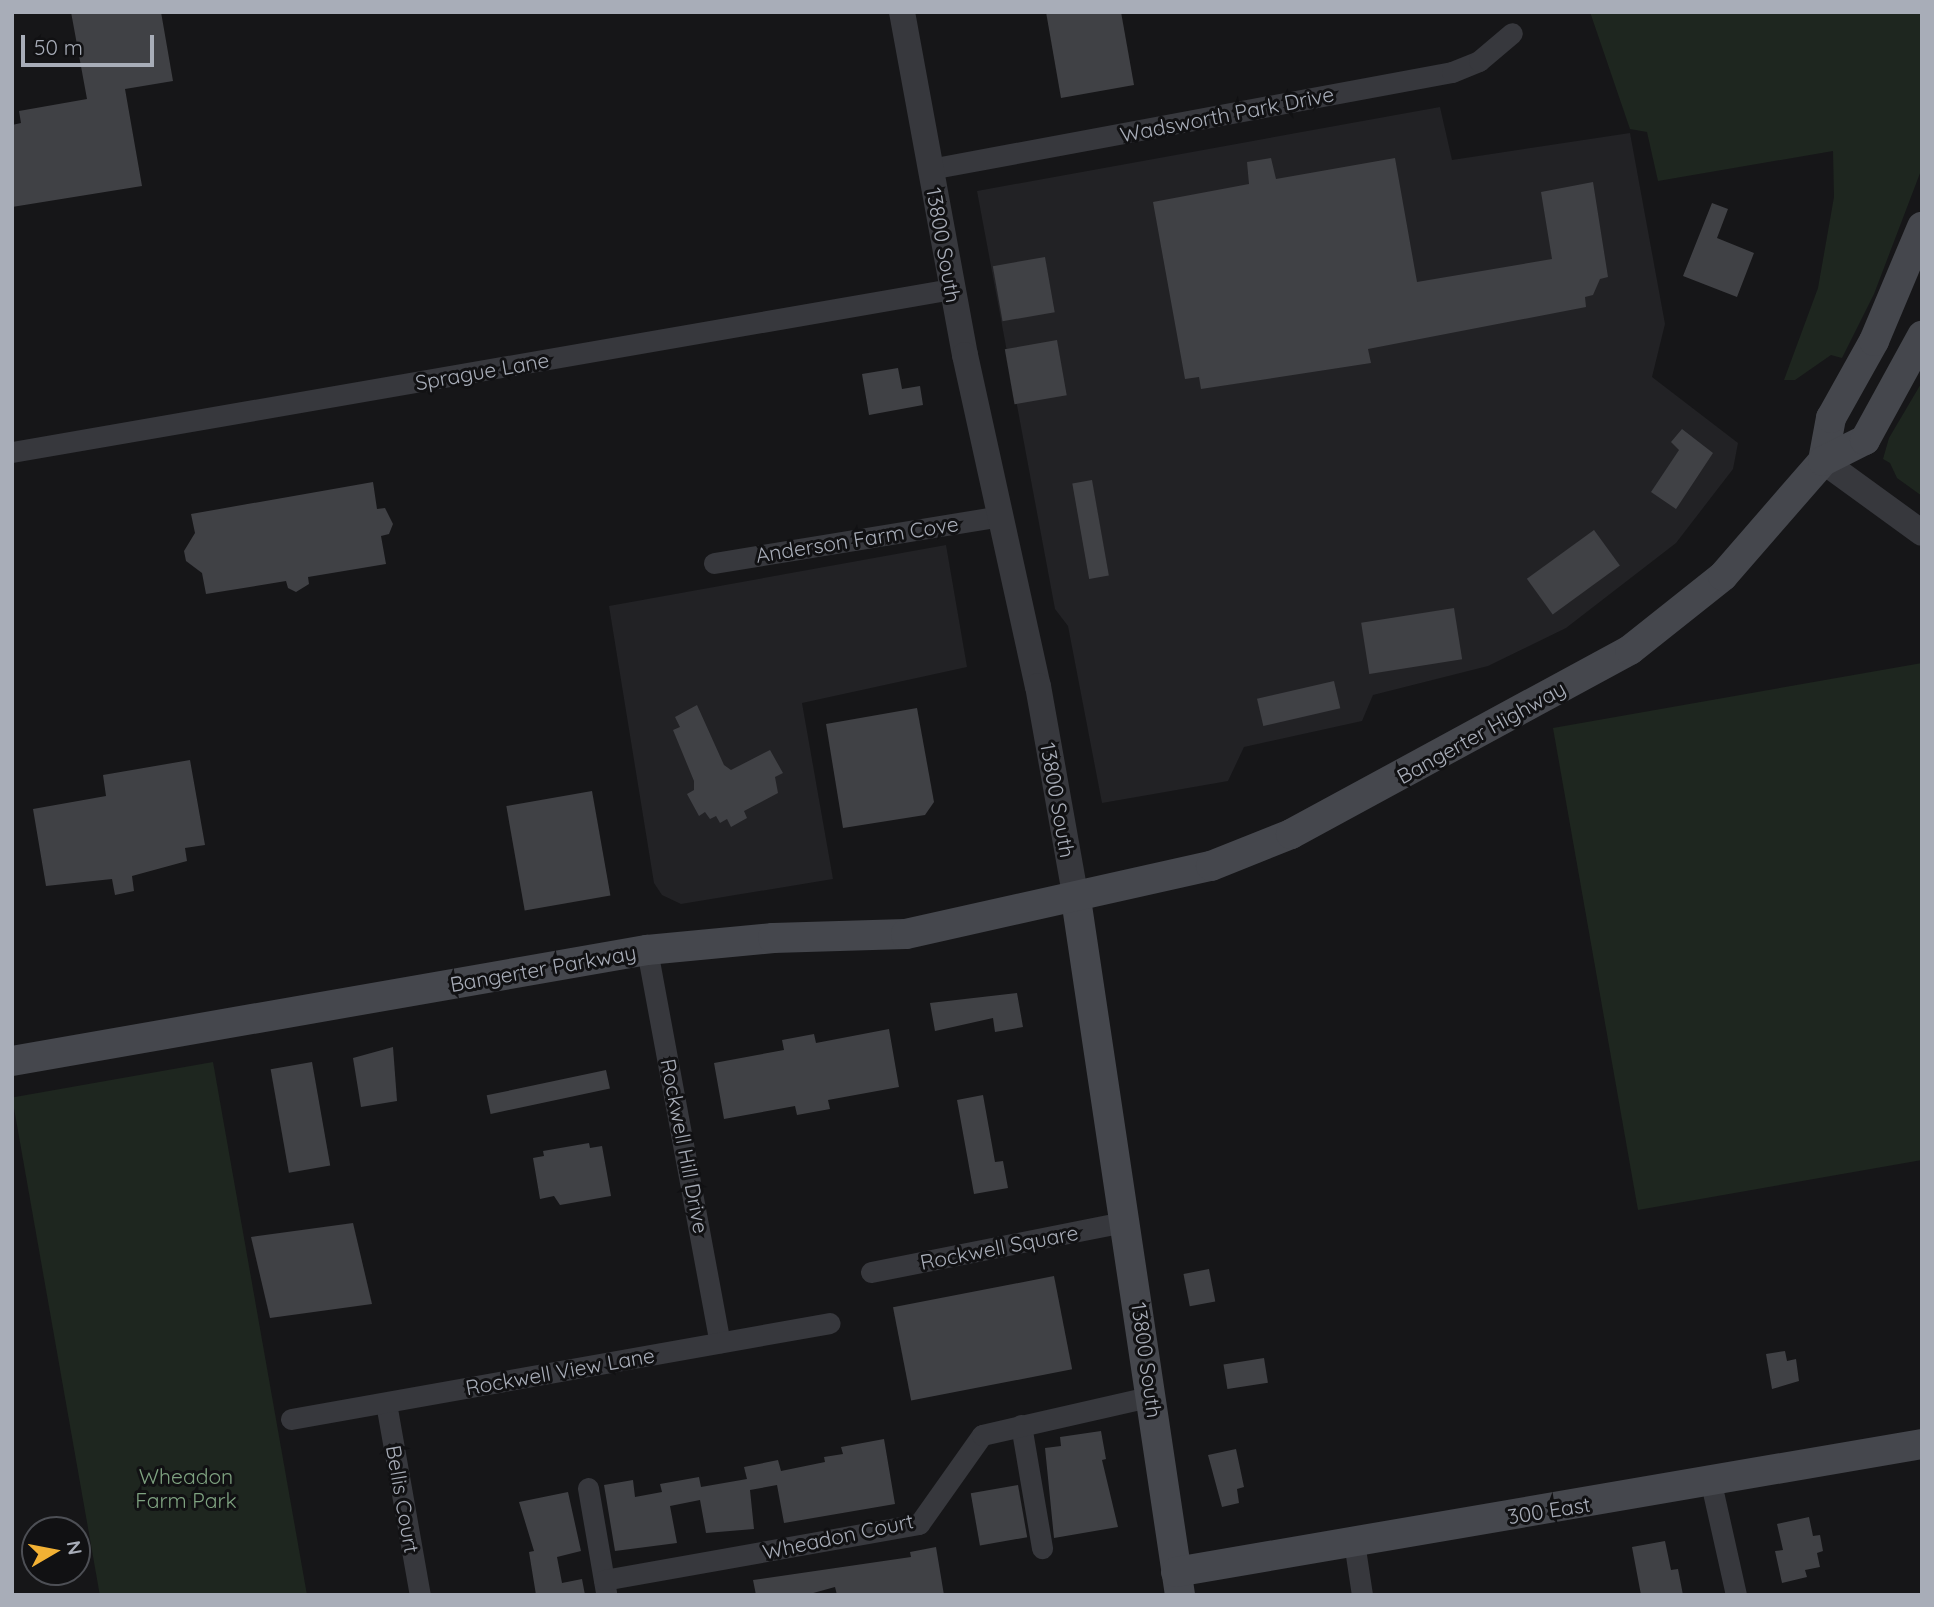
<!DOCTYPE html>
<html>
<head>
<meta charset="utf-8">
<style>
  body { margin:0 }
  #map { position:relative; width:1934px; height:1607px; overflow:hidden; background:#161618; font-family:Quicksand,sans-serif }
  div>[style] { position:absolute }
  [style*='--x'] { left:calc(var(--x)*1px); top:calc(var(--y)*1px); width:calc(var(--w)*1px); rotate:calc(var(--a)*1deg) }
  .built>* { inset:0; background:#222225 }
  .green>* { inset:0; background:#1e261f; transform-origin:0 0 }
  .building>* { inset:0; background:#404145; transform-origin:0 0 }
  .minor>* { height:21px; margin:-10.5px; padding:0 10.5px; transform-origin:10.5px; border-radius:10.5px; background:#37383d }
  .tertiary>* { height:26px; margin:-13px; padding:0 13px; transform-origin:13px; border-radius:13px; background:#37383d }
  .secondary>* { height:30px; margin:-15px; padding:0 15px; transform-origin:15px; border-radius:15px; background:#45474d }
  span { translate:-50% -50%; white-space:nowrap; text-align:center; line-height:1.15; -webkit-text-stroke:6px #111113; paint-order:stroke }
  .street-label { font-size:21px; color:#a8adb8 }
  .park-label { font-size:21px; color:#7fa381 }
  .frame { position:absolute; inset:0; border:14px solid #a8adb8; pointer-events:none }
  .north { position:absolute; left:21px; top:1516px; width:70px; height:70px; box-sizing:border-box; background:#111113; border:2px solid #4d4f55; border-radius:50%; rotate:80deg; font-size:19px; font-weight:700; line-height:28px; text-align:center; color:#a8adb8 }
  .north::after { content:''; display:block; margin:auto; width:24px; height:32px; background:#f2b134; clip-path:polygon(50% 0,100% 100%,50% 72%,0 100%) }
  .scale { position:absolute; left:21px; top:35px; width:133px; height:32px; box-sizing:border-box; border:4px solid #a8adb8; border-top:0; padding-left:9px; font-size:21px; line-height:24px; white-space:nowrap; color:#a8adb8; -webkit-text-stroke:5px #111113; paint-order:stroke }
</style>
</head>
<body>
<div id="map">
  <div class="built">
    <i style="clip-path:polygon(1440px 107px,1452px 160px,1630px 133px,1665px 324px,1652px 377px,1738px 443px,1733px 469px,1676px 543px,1566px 628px,1488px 666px,1373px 695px,1362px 721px,1244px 747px,1228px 781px,1102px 803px,1068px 626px,1055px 609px,977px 191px)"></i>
    <i style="clip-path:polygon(946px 545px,967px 667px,802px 703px,833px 879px,681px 904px,662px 895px,654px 883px,609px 606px)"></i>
  </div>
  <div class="green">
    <i style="clip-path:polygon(1590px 12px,1922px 12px,1922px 168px,1874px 294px,1842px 358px,1831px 355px,1795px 380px,1784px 380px,1818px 288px,1834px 197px,1833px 151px,1658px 181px,1647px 132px,1630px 129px)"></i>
    <i style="clip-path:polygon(1922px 382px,1922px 496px,1897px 478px,1890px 463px,1883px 459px,1889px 438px)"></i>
    <i style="clip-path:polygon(1922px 663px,1922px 1160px,1638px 1210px,1553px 728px)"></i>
    <i style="left:213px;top:1062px;width:542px;height:204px;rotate:80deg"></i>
  </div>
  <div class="building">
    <i style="clip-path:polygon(71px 12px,161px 12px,173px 81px,125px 89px,142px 186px,12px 207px,12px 125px,21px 123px,19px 111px,87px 99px)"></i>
    <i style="clip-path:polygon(1046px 12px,1121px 12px,1134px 85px,1061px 98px)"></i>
    <i style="clip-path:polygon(1271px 158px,1276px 179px,1395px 158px,1417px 282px,1552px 259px,1541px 192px,1593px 182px,1608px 277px,1600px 279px,1593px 295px,1585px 297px,1586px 307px,1368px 349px,1371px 363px,1201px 389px,1199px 377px,1185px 379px,1153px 202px,1249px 184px,1247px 162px)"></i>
    <i style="clip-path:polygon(1712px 203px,1728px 209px,1717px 238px,1754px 253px,1737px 297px,1683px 276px)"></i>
    <i style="left:1045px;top:257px;width:56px;height:53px;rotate:80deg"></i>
    <i style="left:1057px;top:340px;width:56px;height:53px;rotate:80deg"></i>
    <i style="clip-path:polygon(898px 368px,902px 389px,920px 386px,923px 405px,869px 415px,862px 374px)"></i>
    <i style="clip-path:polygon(1682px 429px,1713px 453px,1676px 509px,1651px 492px,1679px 450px,1671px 442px)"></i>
    <i style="left:1092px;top:480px;width:97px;height:20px;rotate:80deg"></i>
    <i style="clip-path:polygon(373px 482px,377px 509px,385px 508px,393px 524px,389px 534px,381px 536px,386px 564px,308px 577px,309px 584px,296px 592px,288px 588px,286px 581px,206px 594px,202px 573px,186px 561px,184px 551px,195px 533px,191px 514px)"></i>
    <i style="left:1594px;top:530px;width:44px;height:83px;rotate:54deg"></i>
    <i style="left:1454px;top:608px;width:52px;height:94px;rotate:81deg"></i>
    <i style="left:1334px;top:681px;width:28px;height:79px;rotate:77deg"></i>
    <i style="clip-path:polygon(697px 705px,724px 765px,731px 770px,770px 750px,783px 773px,775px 777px,778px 793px,744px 811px,747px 818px,731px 827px,727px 819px,720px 823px,716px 816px,710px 819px,705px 812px,699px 816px,687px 794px,694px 790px,694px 781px,673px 730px,680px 727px,675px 717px)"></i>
    <i style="clip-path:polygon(917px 708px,934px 802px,925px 815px,843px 828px,826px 724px)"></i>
    <i style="clip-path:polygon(190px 760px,205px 845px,185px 848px,187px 861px,132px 876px,134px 891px,115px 895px,112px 879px,46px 886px,33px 809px,106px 796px,103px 775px)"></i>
    <i style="left:592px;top:791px;width:106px;height:87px;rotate:80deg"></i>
    <i style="clip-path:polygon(1017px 993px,1023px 1027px,995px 1032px,993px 1018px,935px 1031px,930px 1003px)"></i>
    <i style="clip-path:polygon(889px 1029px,899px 1087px,828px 1100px,830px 1109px,797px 1115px,795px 1106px,724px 1119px,714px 1063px,784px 1050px,782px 1040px,814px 1034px,816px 1043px)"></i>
    <i style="clip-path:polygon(393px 1047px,397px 1101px,361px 1107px,353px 1058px)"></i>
    <i style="left:312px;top:1062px;width:105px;height:42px;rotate:80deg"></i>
    <i style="left:606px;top:1070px;width:19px;height:122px;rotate:78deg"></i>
    <i style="clip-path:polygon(983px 1095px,995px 1162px,1003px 1161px,1008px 1188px,974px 1194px,957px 1100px)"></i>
    <i style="clip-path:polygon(589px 1143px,590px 1148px,602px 1146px,611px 1196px,560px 1205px,554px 1196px,540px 1199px,533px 1158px,544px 1156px,543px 1151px)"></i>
    <i style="clip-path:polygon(353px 1223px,372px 1304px,270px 1318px,251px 1237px)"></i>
    <i style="left:1209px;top:1269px;width:33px;height:26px;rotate:79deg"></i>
    <i style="left:1054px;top:1276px;width:95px;height:164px;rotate:79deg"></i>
    <i style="clip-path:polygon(1785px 1351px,1787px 1361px,1796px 1359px,1799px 1381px,1772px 1389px,1766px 1354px)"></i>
    <i style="left:1264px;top:1358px;width:25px;height:41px;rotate:81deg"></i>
    <i style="clip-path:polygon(1101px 1431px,1106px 1459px,1102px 1460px,1118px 1527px,1054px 1538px,1045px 1448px,1061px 1446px,1060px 1437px)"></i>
    <i style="clip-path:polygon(884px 1439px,895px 1504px,784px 1523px,777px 1485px,750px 1490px,754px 1529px,706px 1533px,700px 1500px,670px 1506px,677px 1543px,615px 1551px,604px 1485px,633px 1480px,635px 1497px,662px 1492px,660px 1484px,699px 1477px,701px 1487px,747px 1479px,744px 1467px,778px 1460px,781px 1471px,825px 1462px,824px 1457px,843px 1454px,841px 1447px)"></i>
    <i style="clip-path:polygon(1236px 1449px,1244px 1487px,1237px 1489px,1239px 1503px,1222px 1507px,1208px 1455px)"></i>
    <i style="left:1018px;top:1485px;width:53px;height:48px;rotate:80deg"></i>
    <i style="clip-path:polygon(568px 1492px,581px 1551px,557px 1557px,562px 1583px,582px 1579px,585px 1595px,536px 1595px,529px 1552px,534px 1551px,519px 1502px)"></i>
    <i style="clip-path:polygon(1809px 1517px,1813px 1536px,1820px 1535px,1823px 1551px,1817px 1553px,1820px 1567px,1805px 1570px,1807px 1577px,1782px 1583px,1775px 1551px,1783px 1550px,1777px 1524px)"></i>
    <i style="clip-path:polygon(1665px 1541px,1671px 1570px,1678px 1569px,1683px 1595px,1641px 1595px,1632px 1547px)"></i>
    <i style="clip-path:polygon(936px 1547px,944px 1595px,837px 1595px,835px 1587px,806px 1595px,756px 1595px,753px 1580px,911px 1557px,910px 1552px)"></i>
  </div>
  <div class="minor">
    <i style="--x:930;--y:169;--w:531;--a:-10.53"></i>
    <i style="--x:1452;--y:72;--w:29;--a:-22"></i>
    <i style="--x:1479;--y:61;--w:43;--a:-40.3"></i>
    <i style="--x:12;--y:452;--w:954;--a:-9.84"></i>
    <i style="--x:714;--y:563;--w:290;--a:-9.3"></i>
    <i style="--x:647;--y:950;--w:399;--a:79.5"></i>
    <i style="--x:871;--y:1272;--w:262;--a:-11.2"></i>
    <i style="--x:386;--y:1403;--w:195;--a:80"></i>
    <i style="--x:291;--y:1419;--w:547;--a:-10.1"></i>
    <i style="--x:1021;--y:1425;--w:125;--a:80.3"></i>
    <i style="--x:1711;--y:1483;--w:115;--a:77.4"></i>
    <i style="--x:588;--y:1488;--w:106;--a:80.2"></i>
    <i style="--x:1354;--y:1542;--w:54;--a:81.4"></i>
    <i style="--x:604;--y:1580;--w:320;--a:-10.1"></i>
    <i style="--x:919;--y:1524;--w:109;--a:-54.7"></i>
    <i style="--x:982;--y:1435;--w:174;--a:-12.9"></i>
  </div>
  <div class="tertiary">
    <i style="--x:902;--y:12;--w:349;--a:79.6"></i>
    <i style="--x:965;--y:355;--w:339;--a:77.6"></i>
    <i style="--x:1038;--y:686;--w:216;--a:79.9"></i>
    <i style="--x:1823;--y:461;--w:122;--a:36"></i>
  </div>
  <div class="secondary">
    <i style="--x:1823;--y:461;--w:44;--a:-79.5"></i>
    <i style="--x:1831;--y:418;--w:88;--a:-60.8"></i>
    <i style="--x:1874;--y:341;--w:124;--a:-67.2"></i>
    <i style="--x:1076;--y:899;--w:704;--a:81.5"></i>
    <i style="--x:12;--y:1061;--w:645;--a:-9.92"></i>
    <i style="--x:647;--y:950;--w:127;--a:-5.4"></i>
    <i style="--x:773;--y:938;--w:133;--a:-1.7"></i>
    <i style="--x:906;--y:934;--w:312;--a:-12.6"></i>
    <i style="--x:1211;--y:866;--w:86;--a:-21.8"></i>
    <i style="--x:1291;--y:834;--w:386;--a:-28.5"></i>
    <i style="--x:1630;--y:650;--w:119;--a:-38.5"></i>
    <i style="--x:1723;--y:576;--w:152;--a:-49"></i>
    <i style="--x:1823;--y:461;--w:47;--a:-26.6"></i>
    <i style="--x:1865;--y:440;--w:119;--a:-61.3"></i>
    <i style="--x:1176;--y:1572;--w:757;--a:-9.74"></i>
  </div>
  <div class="street-label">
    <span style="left:1227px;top:114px;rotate:-11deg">Wadsworth Park Drive</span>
    <span style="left:944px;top:245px;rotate:80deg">13800 South</span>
    <span style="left:482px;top:371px;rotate:-10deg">Sprague Lane</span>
    <span style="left:857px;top:539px;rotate:-9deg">Anderson Farm Cove</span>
    <span style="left:1481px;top:732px;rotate:-29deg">Bangerter Highway</span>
    <span style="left:1058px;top:800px;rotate:80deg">13800 South</span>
    <span style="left:543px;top:968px;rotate:-10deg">Bangerter Parkway</span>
    <span style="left:685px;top:1146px;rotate:79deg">Rockwell Hill Drive</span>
    <span style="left:999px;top:1247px;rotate:-11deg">Rockwell Square</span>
    <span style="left:1147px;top:1360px;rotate:82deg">13800 South</span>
    <span style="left:560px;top:1371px;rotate:-10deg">Rockwell View Lane</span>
    <span style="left:403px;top:1499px;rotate:80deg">Bellis Court</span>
    <span style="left:1549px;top:1510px;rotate:-9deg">300 East</span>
    <span style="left:838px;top:1536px;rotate:-12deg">Wheadon Court</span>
  </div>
  <div class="park-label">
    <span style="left:186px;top:1488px">Wheadon<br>Farm Park</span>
  </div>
  <div class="frame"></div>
  <div class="north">N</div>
  <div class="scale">50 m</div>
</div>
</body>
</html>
